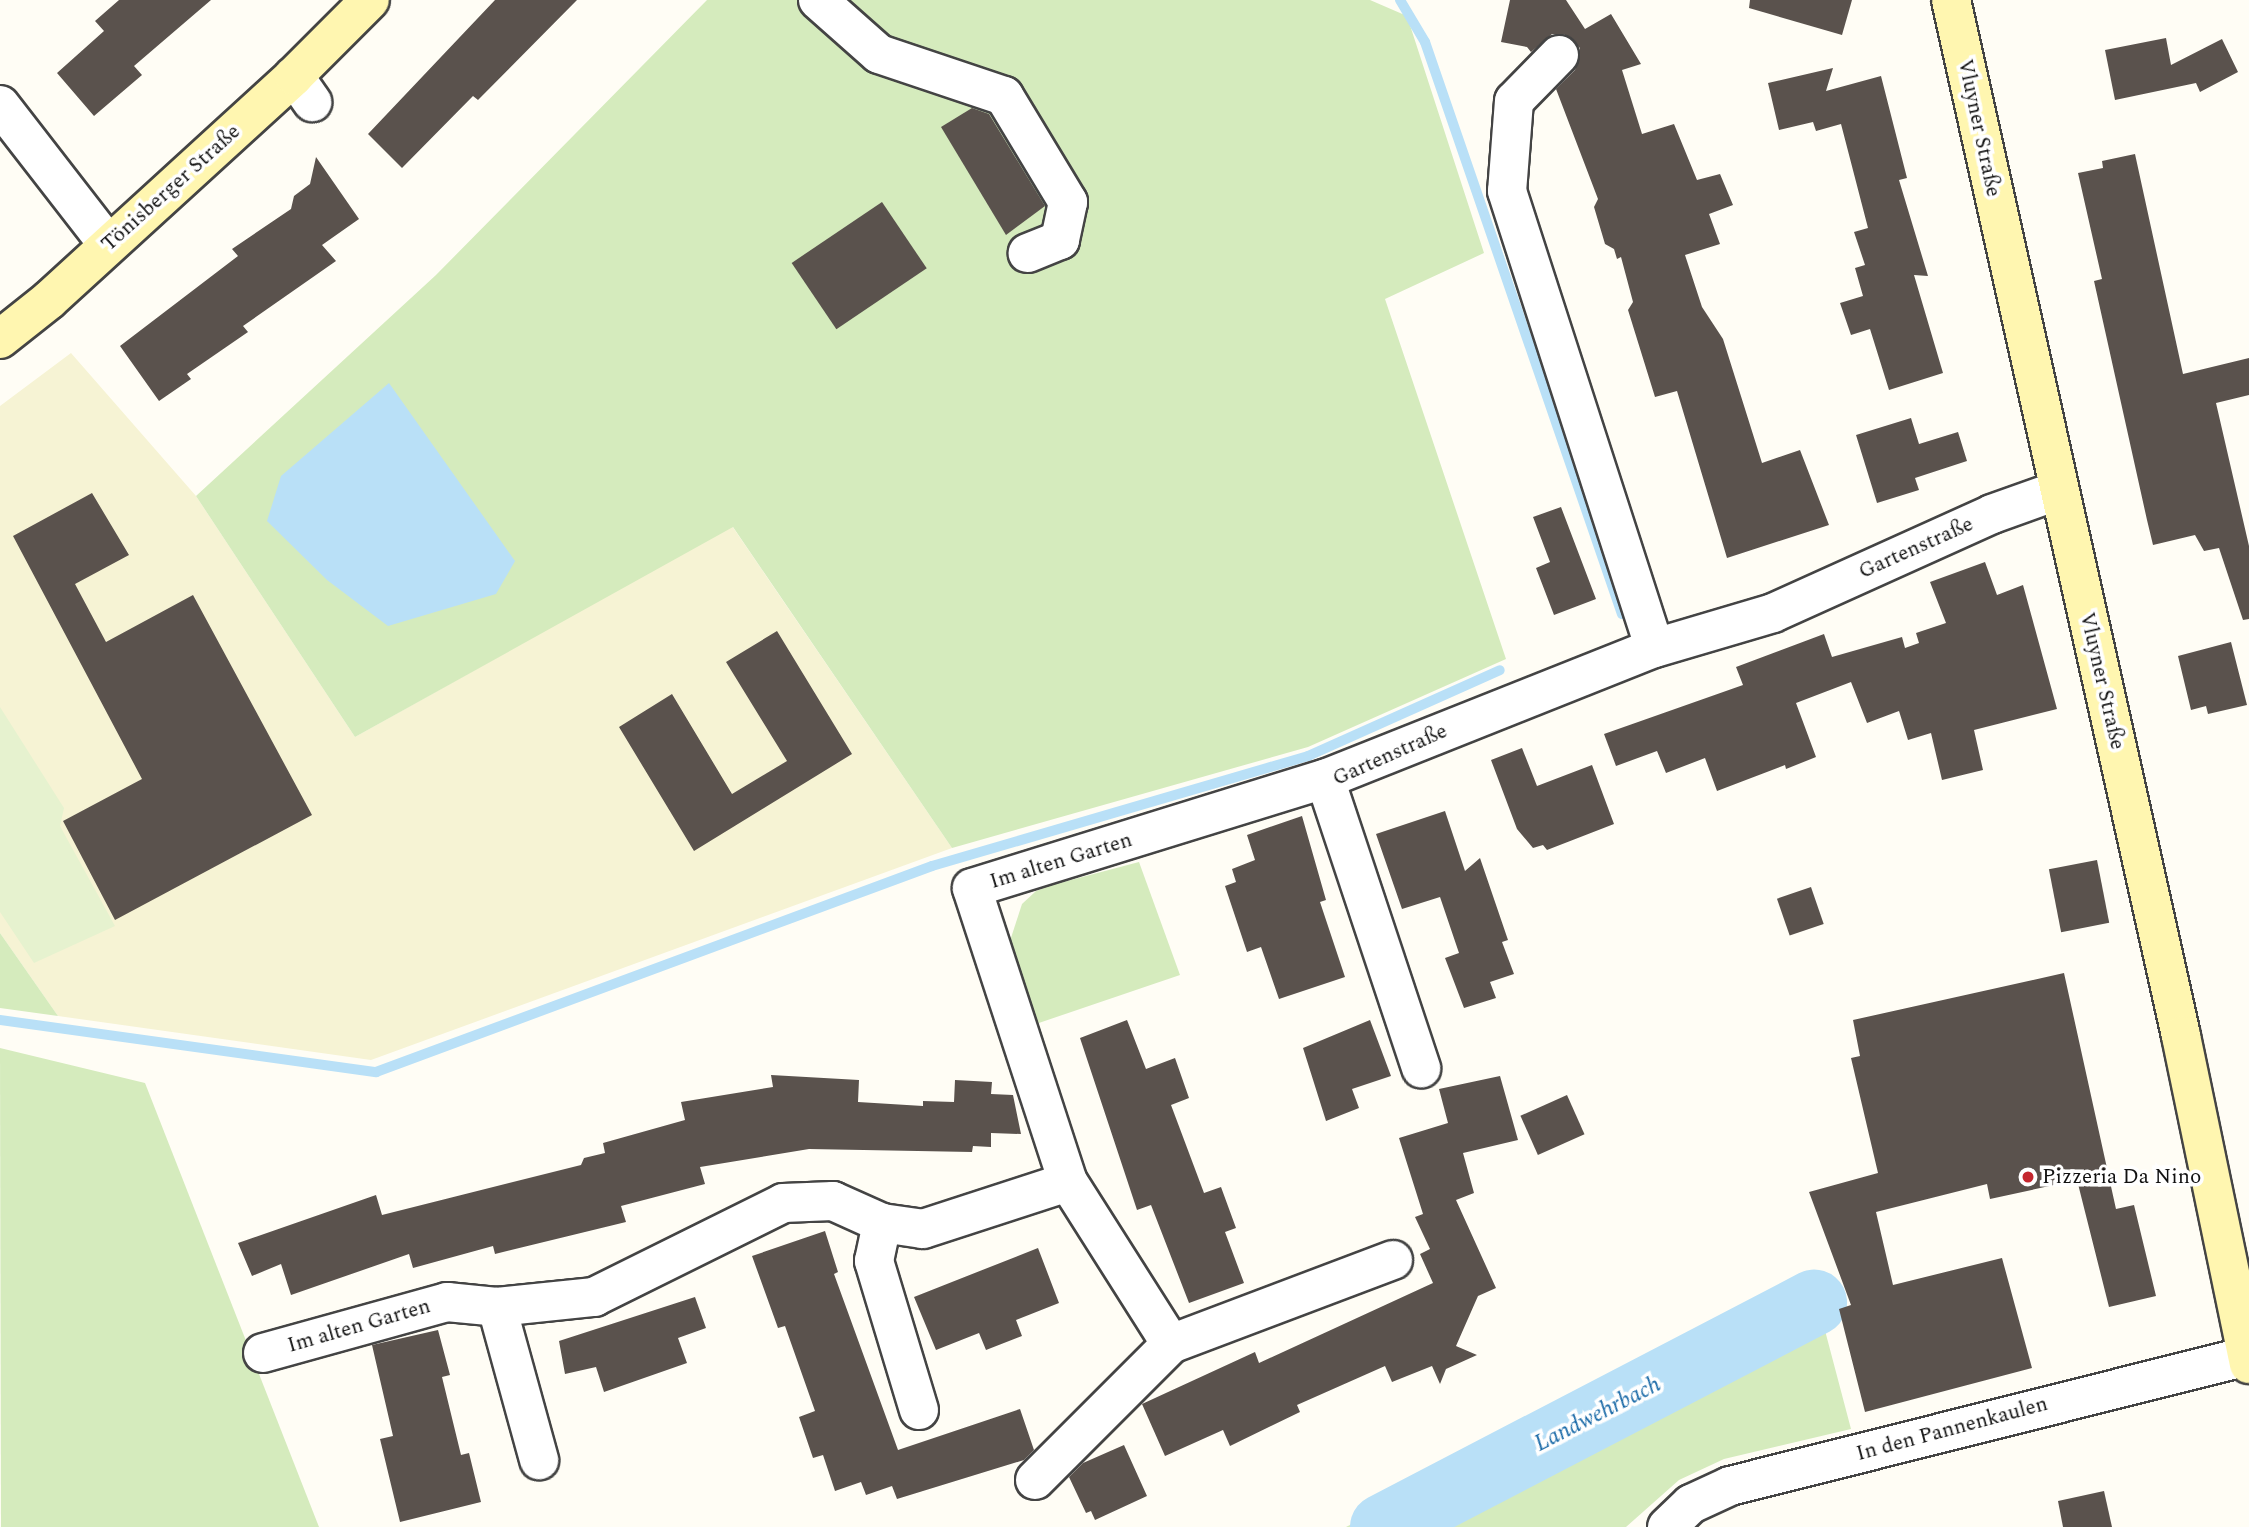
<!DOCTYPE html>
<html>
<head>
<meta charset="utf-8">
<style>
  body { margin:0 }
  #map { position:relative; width:2249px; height:1527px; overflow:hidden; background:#fffdf5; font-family:Spectral,serif }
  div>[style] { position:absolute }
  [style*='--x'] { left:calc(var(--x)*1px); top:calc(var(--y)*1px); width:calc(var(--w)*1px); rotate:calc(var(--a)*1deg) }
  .farmland>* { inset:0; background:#f6f3d4 }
  .green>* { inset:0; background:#d5ebbd }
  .pitch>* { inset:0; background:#e6f2cf }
  .water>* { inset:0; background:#b9e0f7 }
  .stream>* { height:10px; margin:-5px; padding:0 5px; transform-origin:5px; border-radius:5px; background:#b9e0f7 }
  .river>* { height:66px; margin:-33px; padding:0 33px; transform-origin:33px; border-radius:33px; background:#b9e0f7 }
  .building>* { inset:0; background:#5a524d; transform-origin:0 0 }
  .roads { filter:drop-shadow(2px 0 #444) drop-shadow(-2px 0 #444) drop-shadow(0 2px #444) drop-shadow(0 -2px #444) }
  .minor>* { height:38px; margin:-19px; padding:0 19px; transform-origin:19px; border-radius:19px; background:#fff }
  .secondary>* { height:38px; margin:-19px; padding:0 19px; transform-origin:19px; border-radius:19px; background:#fff6b0 }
  .dots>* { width:19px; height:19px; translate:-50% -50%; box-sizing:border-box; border:4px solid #fff; border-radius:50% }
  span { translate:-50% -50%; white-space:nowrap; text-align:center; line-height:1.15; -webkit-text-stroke:7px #fff; paint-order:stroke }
  .street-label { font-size:21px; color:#111 }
  .poi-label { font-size:21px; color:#111 }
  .left { translate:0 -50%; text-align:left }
  .water-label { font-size:23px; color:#1768a6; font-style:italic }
</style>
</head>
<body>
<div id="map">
  <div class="farmland">
    <i style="clip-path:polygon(71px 353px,196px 496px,355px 737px,732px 526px,952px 848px,371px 1060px,58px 1016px,0 933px,0 406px)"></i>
  </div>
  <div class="green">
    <i style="clip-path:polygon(707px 0,1370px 0,1407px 16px,1484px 253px,1385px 299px,1506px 659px,1308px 747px,952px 848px,733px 527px,355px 737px,196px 496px,436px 275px)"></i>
    <i style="clip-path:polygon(1139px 862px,1180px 975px,1030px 1026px,1009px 944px,1022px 904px,1036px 891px,1052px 885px)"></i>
    <i style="clip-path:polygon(0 933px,58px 1016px,0 1008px)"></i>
    <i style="clip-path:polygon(0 1048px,145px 1083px,319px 1527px,1px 1527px)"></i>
    <i style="clip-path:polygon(1813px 1285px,1851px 1429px,1724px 1459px,1679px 1480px,1626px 1527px,1346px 1527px)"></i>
  </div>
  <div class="pitch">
    <i style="clip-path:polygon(0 707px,64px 808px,60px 826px,115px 926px,34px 963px,0 912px)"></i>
  </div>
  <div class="water">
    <i style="clip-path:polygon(389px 383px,515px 561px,496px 594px,388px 626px,327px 580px,267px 521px,281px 476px)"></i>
  </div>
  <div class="stream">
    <i style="--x:1400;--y:0;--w:49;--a:59.2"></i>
    <i style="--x:1425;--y:42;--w:605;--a:71"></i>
    <i style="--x:0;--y:1020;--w:380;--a:7.9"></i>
    <i style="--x:376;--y:1072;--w:593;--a:-20.33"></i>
    <i style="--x:932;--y:866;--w:392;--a:-16.3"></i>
    <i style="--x:1308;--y:756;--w:210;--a:-24.1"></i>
  </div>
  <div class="river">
    <i style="--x:1383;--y:1527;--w:486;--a:-27.5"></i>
  </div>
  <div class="building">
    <i style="clip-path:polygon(119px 0,211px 0,134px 66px,142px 75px,94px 116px,57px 73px,104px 31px,95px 21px)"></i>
    <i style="clip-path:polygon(495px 0,577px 0,478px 100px,473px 96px,402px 168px,368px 134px)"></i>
    <i style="clip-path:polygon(1510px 0,1566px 0,1585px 29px,1611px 14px,1641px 64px,1622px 70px,1642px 134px,1674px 124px,1697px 180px,1720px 174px,1733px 205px,1709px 214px,1720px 244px,1685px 255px,1702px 307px,1723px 339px,1762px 463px,1800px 450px,1829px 525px,1727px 558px,1677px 391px,1655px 397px,1628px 310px,1633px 302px,1621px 257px,1617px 259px,1614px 249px,1605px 244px,1594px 207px,1598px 199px,1556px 89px,1575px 70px,1580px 48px,1564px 34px,1552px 34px,1531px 52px,1527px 47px,1501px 42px)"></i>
    <i style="clip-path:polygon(1750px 0,1852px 0,1842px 35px,1749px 8px)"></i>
    <i style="clip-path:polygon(2166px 38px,2171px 65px,2222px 39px,2238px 72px,2200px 92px,2196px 83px,2115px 100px,2105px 50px)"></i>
    <i style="clip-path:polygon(1833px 68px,1826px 91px,1881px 76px,1907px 178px,1899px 180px,1928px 276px,1914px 275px,1943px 373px,1889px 390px,1870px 329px,1851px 335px,1840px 303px,1863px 296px,1855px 268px,1865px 265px,1854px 232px,1868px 228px,1841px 124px,1816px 131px,1813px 122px,1779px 130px,1768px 83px)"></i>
    <i style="clip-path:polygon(972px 108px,989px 114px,1045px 206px,1006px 235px,941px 127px)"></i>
    <i style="clip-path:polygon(2135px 154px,2183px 374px,2249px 358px,2249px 395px,2216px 403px,2249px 546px,2249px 619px,2243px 620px,2219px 548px,2204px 551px,2195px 535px,2153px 545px,2147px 520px,2094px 281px,2102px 279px,2078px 173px,2103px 168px,2102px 161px)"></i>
    <i style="clip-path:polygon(316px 157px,359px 219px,322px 245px,336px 261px,243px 326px,248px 332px,187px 374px,191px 379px,159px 401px,120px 346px,238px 256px,232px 249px,291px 209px,294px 196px,310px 184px)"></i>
    <i style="left:882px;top:202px;width:80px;height:109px;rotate:56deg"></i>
    <i style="clip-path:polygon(1911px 418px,1919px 444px,1958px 432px,1967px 461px,1915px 478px,1919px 490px,1877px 503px,1856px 435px)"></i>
    <i style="clip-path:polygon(92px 493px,129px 555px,75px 584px,106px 642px,193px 595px,312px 815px,115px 920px,63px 821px,142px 779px,13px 536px)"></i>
    <i style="clip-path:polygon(1561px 507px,1596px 599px,1554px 615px,1536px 568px,1550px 562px,1533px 517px)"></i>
    <i style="clip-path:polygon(1985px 562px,1997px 595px,2023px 585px,2057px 709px,1974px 730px,1983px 770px,1942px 780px,1931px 733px,1908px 740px,1899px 711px,1867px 723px,1851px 682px,1796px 703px,1816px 757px,1786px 769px,1785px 765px,1717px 791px,1705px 758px,1666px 773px,1657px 751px,1616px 766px,1604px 734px,1743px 685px,1736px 667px,1824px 634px,1832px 657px,1902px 637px,1905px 648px,1919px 643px,1916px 633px,1946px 623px,1930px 582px)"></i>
    <i style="clip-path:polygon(777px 631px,852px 754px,694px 851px,619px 727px,672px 694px,732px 794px,787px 761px,726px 662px)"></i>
    <i style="clip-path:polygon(2231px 642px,2247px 705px,2208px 714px,2206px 706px,2191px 710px,2178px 656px)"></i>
    <i style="clip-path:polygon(1522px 748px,1537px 786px,1592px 765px,1614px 824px,1547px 850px,1543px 845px,1533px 848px,1517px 829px,1491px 760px)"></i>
    <i style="clip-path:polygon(1445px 811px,1465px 871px,1480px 858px,1508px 940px,1502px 942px,1514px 974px,1490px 982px,1496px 998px,1464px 1008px,1445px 958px,1459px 953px,1440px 897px,1402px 909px,1376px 834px)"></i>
    <i style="clip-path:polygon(1302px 816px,1326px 900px,1320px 902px,1345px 977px,1279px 999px,1261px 947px,1247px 952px,1225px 886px,1236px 882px,1232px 869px,1255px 860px,1247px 835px)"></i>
    <i style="left:2097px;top:860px;width:64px;height:49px;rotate:79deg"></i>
    <i style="left:1811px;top:887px;width:39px;height:36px;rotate:71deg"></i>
    <i style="clip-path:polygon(2064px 973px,2116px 1209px,2134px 1205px,2156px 1296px,2109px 1307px,2077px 1180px,1990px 1199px,1987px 1184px,1876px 1212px,1893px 1285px,2002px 1258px,2032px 1368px,1865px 1412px,1839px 1309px,1851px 1305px,1809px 1192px,1878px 1173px,1851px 1058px,1860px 1056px,1853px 1020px)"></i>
    <i style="clip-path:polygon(1127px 1020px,1146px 1069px,1175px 1058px,1189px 1098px,1171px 1105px,1204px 1193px,1221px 1187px,1236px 1228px,1225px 1232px,1244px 1283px,1189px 1303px,1151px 1205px,1137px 1210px,1080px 1038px)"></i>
    <i style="clip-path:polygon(1370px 1020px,1391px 1076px,1352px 1089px,1359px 1108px,1326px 1121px,1303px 1048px)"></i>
    <i style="clip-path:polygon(771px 1075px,859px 1080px,858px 1102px,923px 1106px,923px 1101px,954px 1102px,955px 1080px,992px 1082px,991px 1094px,1013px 1095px,1021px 1134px,991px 1133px,991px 1147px,973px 1146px,972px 1152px,809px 1149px,700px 1167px,705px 1184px,621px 1206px,626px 1222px,495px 1254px,493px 1246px,413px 1268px,409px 1254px,291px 1295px,281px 1264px,252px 1276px,238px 1243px,376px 1195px,382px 1215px,581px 1165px,584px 1158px,605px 1153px,603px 1143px,685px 1120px,681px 1102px,773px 1087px)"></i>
    <i style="clip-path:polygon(1500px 1076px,1518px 1140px,1463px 1153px,1474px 1193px,1456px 1200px,1496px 1288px,1478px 1296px,1456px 1346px,1477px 1355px,1446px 1369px,1440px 1384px,1432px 1366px,1392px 1382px,1385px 1366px,1297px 1405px,1300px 1412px,1230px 1446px,1223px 1430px,1165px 1456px,1142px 1404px,1255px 1352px,1259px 1363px,1433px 1283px,1420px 1254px,1430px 1249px,1415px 1217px,1423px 1214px,1399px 1138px,1448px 1123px,1439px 1089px)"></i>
    <i style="left:1567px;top:1095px;width:43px;height:51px;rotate:66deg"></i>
    <i style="clip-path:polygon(825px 1231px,838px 1272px,834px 1274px,898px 1450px,1020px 1409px,1034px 1450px,1024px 1460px,897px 1499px,892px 1486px,866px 1495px,861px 1482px,835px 1491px,823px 1455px,813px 1458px,799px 1417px,815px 1411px,785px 1326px,778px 1328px,752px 1256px)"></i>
    <i style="clip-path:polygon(1038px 1248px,1059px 1303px,1016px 1320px,1022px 1336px,986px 1350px,979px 1333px,936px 1350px,914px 1297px)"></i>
    <i style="clip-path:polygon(695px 1297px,706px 1328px,678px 1338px,687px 1363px,604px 1392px,596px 1367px,565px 1374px,559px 1341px)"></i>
    <i style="clip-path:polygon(438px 1330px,450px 1375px,442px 1377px,461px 1455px,469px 1453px,481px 1502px,400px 1522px,380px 1439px,393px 1436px,372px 1345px)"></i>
    <i style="clip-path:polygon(1124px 1445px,1147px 1496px,1095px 1520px,1091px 1511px,1086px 1513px,1069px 1477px,1083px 1463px)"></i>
    <i style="clip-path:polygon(2104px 1491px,2112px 1527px,2063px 1527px,2058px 1501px)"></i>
  </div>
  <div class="roads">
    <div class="minor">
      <i style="--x:818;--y:0;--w:81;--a:41.5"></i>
      <i style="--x:879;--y:54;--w:132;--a:18.6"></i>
      <i style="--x:1004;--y:96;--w:124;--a:58.9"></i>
      <i style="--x:1068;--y:202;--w:39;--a:102"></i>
      <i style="--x:1060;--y:240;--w:35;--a:158"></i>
      <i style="--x:1559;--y:55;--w:64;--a:134.4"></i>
      <i style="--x:1514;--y:101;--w:90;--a:94.4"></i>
      <i style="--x:1507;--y:191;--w:480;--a:72.1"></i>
      <i style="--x:294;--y:76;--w:32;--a:55"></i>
      <i style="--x:0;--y:105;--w:176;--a:52.2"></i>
      <i style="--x:1325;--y:779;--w:305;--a:71.6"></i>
      <i style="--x:1393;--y:1260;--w:237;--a:159.3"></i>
      <i style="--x:1171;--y:1344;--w:192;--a:-122.4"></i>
      <i style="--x:1068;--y:1182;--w:309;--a:-108.1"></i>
      <i style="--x:972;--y:888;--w:369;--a:-17.2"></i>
      <i style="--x:1325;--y:779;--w:355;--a:-21.7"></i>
      <i style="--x:1655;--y:648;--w:123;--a:-16.5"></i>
      <i style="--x:1773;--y:613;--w:240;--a:-24.3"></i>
      <i style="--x:1992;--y:514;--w:71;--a:-19.7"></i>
      <i style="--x:497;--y:1307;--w:159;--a:74.6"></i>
      <i style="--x:263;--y:1353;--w:191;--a:-15.5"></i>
      <i style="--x:447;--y:1302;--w:50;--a:5.7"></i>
      <i style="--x:497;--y:1307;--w:98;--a:-5.9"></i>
      <i style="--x:594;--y:1297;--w:211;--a:-26.4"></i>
      <i style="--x:783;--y:1203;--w:50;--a:-2.3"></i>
      <i style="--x:833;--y:1201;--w:54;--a:24.2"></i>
      <i style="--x:919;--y:1410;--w:156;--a:-106.8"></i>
      <i style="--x:874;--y:1261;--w:39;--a:-78"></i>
      <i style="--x:882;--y:1223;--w:41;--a:8.3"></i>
      <i style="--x:923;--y:1229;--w:152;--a:-18"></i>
      <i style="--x:1035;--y:1480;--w:192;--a:-45"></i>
      <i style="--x:1667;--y:1527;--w:33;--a:-44"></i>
      <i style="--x:1691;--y:1504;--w:43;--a:-24.8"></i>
      <i style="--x:1730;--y:1486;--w:533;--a:-14.11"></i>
    </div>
    <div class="secondary">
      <i style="--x:1951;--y:0;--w:1061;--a:77.48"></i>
      <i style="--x:2181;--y:1036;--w:335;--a:78.3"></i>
      <i style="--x:0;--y:339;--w:63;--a:-38.5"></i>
      <i style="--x:49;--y:300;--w:332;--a:-42.4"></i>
      <i style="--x:294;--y:76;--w:107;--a:-45"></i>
    </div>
  </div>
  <div class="dots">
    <i style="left:2028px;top:1177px;background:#c4262e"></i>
  </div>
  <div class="street-label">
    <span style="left:1979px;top:128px;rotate:78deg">Vluyner Straße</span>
    <span style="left:171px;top:188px;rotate:-42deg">Tönisberger Straße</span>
    <span style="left:1916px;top:548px;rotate:-24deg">Gartenstraße</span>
    <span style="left:2102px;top:681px;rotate:77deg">Vluyner Straße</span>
    <span style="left:1390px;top:755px;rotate:-24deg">Gartenstraße</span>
    <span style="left:1061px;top:861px;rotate:-17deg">Im alten Garten</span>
    <span style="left:359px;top:1326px;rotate:-16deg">Im alten Garten</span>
    <span style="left:1952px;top:1429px;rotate:-15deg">In den Pannenkaulen</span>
  </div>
  <div class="poi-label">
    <span class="left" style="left:2042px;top:1177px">Pizzeria Da Nino</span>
  </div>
  <div class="water-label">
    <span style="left:1598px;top:1415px;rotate:-27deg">Landwehrbach</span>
  </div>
</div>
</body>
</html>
